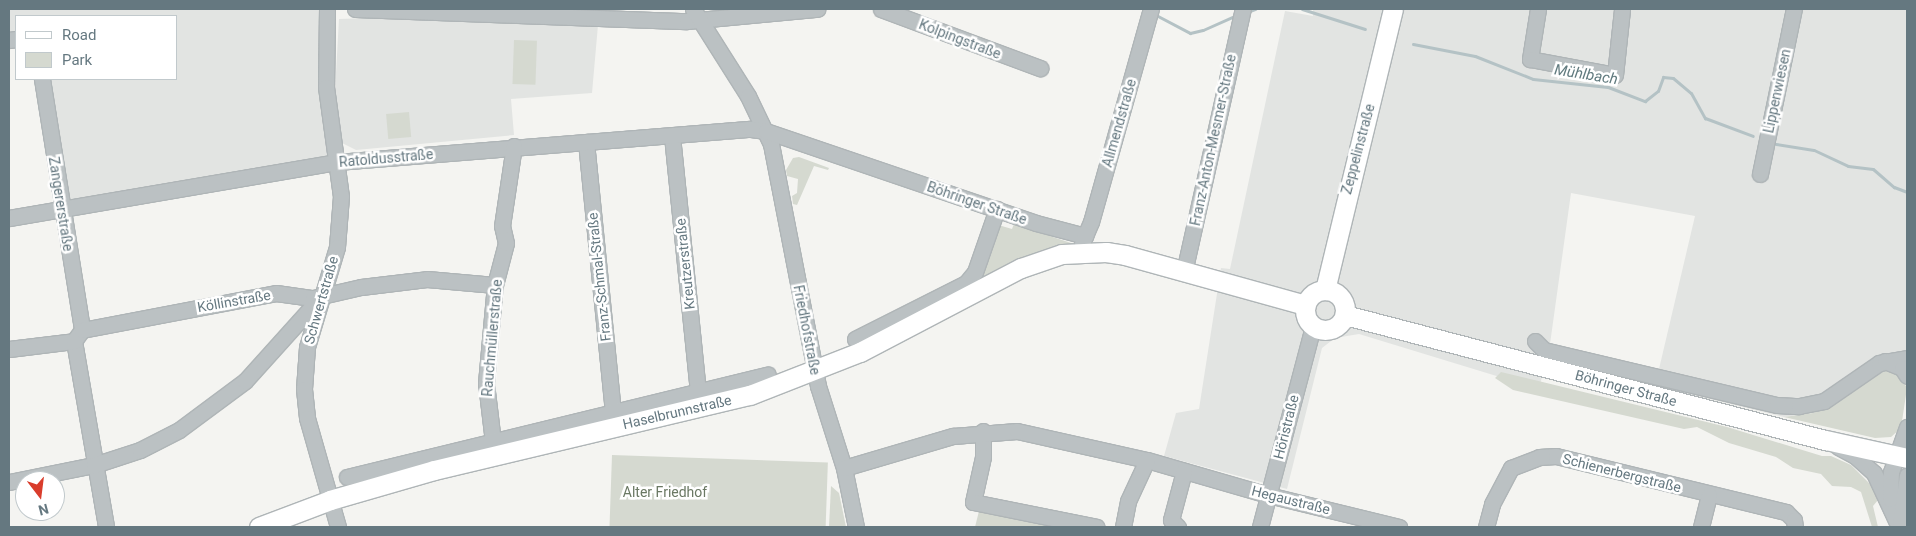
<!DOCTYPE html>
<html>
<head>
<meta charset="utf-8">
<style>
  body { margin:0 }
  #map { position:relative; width:1916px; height:536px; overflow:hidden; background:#f4f4f1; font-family:Roboto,sans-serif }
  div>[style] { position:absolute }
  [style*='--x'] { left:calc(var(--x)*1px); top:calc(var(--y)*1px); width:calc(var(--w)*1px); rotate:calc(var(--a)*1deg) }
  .built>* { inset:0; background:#e2e4e2 }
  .green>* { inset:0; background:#d5d9d0; transform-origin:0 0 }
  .stream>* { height:3px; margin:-1.5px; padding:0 1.5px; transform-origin:1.5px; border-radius:1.5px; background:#b4c2c5 }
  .roads { filter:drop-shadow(1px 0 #afb5b7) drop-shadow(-1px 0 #afb5b7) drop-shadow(0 1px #afb5b7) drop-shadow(0 -1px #afb5b7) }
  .minor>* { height:15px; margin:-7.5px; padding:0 7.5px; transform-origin:7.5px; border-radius:7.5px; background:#bbc1c3 }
  .major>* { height:19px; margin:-9.5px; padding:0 9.5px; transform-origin:9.5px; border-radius:9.5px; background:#fff }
  .major>.ring { margin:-9.5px; padding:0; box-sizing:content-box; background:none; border:19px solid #fff; border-radius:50% }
  span { translate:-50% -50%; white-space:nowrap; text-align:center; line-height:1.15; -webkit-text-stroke:5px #fff; paint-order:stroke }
  .street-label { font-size:14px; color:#657880 }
  .park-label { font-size:14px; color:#6a7863 }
  .water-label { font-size:15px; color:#607a7e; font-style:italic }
  .frame { position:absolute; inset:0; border:10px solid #657880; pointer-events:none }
  .legend { position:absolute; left:15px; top:15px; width:162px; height:65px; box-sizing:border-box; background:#fff; border:1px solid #c1c9cc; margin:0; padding:6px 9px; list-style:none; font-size:15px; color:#657880 }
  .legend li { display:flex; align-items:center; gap:10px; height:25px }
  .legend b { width:25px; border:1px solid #c1c9cc }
  .north { position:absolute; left:15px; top:471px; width:50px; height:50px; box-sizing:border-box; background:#fff; border:1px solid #c1c9cc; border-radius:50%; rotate:165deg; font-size:14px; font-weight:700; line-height:20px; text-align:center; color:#657880 }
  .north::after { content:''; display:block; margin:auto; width:18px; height:22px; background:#d93d2c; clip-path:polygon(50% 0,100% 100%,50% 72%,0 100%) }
</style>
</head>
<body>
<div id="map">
  <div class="built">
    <i style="clip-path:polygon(9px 9px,324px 9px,330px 155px,63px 206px,45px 79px,176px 79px,176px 16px,16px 16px,16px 36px,9px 36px)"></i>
    <i style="clip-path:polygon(1313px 9px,1907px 9px,1907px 374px,1864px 378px,1837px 403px,1813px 413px,1784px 417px,1655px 386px,1695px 216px,1571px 193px,1550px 344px,1539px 389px,1359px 334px,1335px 338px,1322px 348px,1287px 489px,1164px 456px,1176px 413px,1199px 409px,1221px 268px,1230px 269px,1285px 11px,1313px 16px)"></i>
    <i style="clip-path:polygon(370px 18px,598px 25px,592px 93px,511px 99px,514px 135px,356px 150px,342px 143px,335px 91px,339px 19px)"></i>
  </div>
  <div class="green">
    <i style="left:514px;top:40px;width:23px;height:44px;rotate:2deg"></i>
    <i style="left:409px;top:112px;width:25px;height:23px;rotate:85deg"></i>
    <i style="clip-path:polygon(799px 157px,829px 168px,828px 170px,814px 166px,797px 205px,793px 204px,792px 196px,797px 193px,798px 179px,787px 176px,786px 170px,793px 158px)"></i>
    <i style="clip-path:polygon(995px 224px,1012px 229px,1014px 224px,1074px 244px,1049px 249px,975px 286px)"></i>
    <i style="clip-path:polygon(1884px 369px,1898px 372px,1907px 388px,1901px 428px,1891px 437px,1875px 438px,1784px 417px,1813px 413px,1837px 403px,1864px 378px)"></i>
    <i style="clip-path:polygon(1501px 372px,1727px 427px,1822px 456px,1831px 456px,1851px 465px,1875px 489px,1878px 500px,1873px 506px,1878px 527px,1872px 527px,1861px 492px,1851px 487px,1832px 486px,1821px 474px,1793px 468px,1776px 457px,1729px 443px,1697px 427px,1684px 429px,1513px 390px,1495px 378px)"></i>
    <i style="left:612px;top:455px;width:216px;height:72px;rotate:2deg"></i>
    <i style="clip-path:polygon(831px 486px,839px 493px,846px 527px,829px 527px)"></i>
    <i style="clip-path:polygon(979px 511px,1002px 516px,1053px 527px,975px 527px)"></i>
  </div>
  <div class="stream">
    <i style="--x:1302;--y:9;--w:66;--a:17.6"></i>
    <i style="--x:1247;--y:12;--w:9;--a:-21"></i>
    <i style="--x:1154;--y:14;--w:41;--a:27.8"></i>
    <i style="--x:1190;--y:33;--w:13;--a:-13"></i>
    <i style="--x:1203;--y:30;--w:36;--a:-24"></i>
    <i style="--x:1413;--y:44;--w:63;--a:11"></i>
    <i style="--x:1475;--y:56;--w:62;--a:21.6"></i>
    <i style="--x:1533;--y:79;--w:75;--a:6.1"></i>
    <i style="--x:1608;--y:87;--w:40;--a:21"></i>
    <i style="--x:1645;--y:101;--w:16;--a:-38"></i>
    <i style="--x:1658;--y:91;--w:15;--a:-70"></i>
    <i style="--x:1663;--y:77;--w:10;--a:6"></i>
    <i style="--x:1673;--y:78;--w:23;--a:40"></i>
    <i style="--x:1691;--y:93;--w:29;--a:61"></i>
    <i style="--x:1705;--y:118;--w:51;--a:20.6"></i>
    <i style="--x:1776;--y:144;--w:38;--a:9"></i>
    <i style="--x:1814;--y:150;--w:38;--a:25"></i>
    <i style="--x:1848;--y:166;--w:25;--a:7"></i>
    <i style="--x:1873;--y:169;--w:28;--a:41"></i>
    <i style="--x:1894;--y:187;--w:14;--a:21"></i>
  </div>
  <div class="roads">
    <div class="minor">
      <i style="--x:327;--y:9;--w:78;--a:90.7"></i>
      <i style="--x:326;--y:87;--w:110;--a:82.2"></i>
      <i style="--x:341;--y:196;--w:51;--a:94.5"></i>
      <i style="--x:337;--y:247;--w:104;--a:106.7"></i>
      <i style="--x:307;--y:347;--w:42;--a:94.1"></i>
      <i style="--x:304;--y:389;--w:29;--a:84"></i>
      <i style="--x:307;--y:418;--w:113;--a:74.1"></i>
      <i style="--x:355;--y:9;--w:332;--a:2.1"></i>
      <i style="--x:687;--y:21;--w:131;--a:-5.3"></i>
      <i style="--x:693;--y:9;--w:103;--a:57.7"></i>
      <i style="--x:748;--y:96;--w:53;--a:64.4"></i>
      <i style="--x:771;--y:144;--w:247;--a:79"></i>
      <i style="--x:818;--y:386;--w:86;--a:72.4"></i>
      <i style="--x:844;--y:468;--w:60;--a:78.5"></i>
      <i style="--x:881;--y:9;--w:170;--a:20.4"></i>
      <i style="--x:1538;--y:9;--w:51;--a:99.1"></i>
      <i style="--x:1530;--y:59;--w:86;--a:10.7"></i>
      <i style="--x:1615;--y:75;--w:66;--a:-83.9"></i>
      <i style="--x:9;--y:40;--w:7;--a:-8"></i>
      <i style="--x:42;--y:79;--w:254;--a:80.9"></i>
      <i style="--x:672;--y:136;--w:257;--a:84.2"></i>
      <i style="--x:586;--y:142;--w:272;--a:84.3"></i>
      <i style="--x:1760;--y:174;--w:168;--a:-78.4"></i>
      <i style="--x:9;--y:218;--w:333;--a:-9.7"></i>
      <i style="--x:337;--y:162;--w:415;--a:-4.6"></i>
      <i style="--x:751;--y:129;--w:15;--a:8"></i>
      <i style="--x:766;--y:131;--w:285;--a:18.8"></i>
      <i style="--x:1036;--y:223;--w:51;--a:14.9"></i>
      <i style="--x:1082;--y:243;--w:23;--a:-67"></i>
      <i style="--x:1091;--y:222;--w:221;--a:-74.3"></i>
      <i style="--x:1184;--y:272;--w:270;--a:-77.4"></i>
      <i style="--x:855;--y:339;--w:124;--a:-26.8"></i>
      <i style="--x:966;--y:283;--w:14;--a:-51"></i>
      <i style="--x:975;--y:272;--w:67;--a:-70.8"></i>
      <i style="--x:74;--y:341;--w:189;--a:80.2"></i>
      <i style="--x:1535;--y:341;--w:13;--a:45"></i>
      <i style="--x:1544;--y:350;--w:239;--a:13.3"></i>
      <i style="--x:1777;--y:405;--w:22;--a:3"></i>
      <i style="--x:1799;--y:406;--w:25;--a:-11"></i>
      <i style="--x:1824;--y:401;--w:67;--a:-34.6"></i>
      <i style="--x:1879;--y:363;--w:28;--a:-10"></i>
      <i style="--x:9;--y:349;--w:65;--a:-7"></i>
      <i style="--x:74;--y:341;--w:14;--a:-54"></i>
      <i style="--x:82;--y:330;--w:197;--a:-10.8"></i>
      <i style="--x:276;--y:293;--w:37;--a:8"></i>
      <i style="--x:313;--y:298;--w:49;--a:-12.9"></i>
      <i style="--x:361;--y:287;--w:66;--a:-6.9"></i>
      <i style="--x:427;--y:279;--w:68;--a:5"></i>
      <i style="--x:1885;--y:361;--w:18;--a:22"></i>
      <i style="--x:1902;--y:368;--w:9;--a:58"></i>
      <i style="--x:983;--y:431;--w:26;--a:90"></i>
      <i style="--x:983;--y:457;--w:46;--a:102.5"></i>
      <i style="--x:973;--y:502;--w:126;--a:11.4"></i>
      <i style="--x:493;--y:442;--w:59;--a:-96.8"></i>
      <i style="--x:486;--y:383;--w:98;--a:-84.8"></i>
      <i style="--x:495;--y:285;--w:43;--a:-75.3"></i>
      <i style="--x:506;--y:243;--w:17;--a:-103"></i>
      <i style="--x:502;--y:226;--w:81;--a:-81.5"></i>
      <i style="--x:1838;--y:447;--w:19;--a:28"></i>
      <i style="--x:1855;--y:456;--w:25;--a:42"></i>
      <i style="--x:1874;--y:473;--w:60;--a:65.2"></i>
      <i style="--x:844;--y:468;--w:114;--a:-16.4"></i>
      <i style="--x:953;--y:436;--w:64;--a:-4.5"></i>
      <i style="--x:1017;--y:431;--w:133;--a:12.6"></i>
      <i style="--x:1147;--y:460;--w:126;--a:16.1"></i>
      <i style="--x:1268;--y:495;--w:135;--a:13.7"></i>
      <i style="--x:347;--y:477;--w:433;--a:-13.7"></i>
      <i style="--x:9;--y:482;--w:87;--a:-11.3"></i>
      <i style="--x:94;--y:465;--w:48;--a:-18.1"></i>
      <i style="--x:140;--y:450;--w:44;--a:-27.1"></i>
      <i style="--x:179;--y:430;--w:82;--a:-36.6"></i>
      <i style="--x:245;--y:381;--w:109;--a:-48"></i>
      <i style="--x:1890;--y:499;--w:27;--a:-88"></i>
      <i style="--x:1891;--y:472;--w:48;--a:-70.4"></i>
      <i style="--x:1900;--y:526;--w:51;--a:-82.2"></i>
      <i style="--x:1123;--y:527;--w:26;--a:-79"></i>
      <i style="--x:1128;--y:501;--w:45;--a:-65.1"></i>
      <i style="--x:1178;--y:527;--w:10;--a:-135"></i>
      <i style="--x:1171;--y:520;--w:51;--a:-75.1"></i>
      <i style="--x:1260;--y:527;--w:207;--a:-75.2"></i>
      <i style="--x:1486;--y:527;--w:24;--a:-75"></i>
      <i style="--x:1492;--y:504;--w:41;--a:-62.2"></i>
      <i style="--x:1511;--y:468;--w:30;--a:-21"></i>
      <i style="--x:1539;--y:457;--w:17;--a:-3"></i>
      <i style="--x:1556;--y:456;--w:237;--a:13.7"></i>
      <i style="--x:1786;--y:512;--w:11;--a:45"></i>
      <i style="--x:1794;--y:520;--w:7;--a:82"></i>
      <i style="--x:1701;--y:527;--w:33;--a:-76"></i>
    </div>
    <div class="major">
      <i class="ring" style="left:1305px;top:290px;width:21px;height:21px"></i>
      <i style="--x:1325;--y:290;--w:289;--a:-76.4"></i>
      <i style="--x:1345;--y:315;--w:497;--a:14.6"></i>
      <i style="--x:1826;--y:440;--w:83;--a:12.5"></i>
      <i style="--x:259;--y:527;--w:76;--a:-20.8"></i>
      <i style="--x:330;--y:500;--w:108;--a:-16.1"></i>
      <i style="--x:434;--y:470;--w:325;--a:-13.4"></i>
      <i style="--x:750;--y:395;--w:118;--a:-21.4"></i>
      <i style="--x:860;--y:352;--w:182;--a:-27.6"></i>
      <i style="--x:1021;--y:268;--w:43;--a:-18.9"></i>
      <i style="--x:1062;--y:254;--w:44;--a:-2.6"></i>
      <i style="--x:1106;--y:252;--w:19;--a:9"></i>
      <i style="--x:1125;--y:255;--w:187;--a:15.5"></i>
    </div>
  </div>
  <div class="street-label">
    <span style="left:960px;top:39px;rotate:21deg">Kolpingstraße</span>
    <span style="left:1777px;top:91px;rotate:-78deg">Lippenwiesen</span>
    <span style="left:1119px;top:123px;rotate:-74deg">Allmendstraße</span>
    <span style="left:1213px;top:140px;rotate:-78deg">Franz-Anton-Mesmer-Straße</span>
    <span style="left:1358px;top:149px;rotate:-75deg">Zeppelinstraße</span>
    <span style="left:386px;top:158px;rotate:-5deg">Ratoldusstraße</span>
    <span style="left:977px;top:203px;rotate:19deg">Böhringer Straße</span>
    <span style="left:61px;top:204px;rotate:81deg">Zangererstraße</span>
    <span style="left:685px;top:264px;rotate:-96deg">Kreutzerstraße</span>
    <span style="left:599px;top:277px;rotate:-96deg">Franz-Schmal-Straße</span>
    <span style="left:321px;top:300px;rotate:-74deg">Schwertstraße</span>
    <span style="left:234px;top:301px;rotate:-10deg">Köllinstraße</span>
    <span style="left:807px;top:330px;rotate:79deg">Friedhofstraße</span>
    <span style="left:492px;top:338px;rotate:-85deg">Rauchmüllerstraße</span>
    <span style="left:1626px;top:388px;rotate:15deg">Böhringer Straße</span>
    <span style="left:677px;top:412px;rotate:-13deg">Haselbrunnstraße</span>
    <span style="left:1286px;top:427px;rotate:-76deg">Höristraße</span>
    <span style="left:1622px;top:473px;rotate:14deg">Schienerbergstraße</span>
    <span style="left:1291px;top:500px;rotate:14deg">Hegaustraße</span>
  </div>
  <div class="park-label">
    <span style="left:665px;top:492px">Alter Friedhof</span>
  </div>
  <div class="water-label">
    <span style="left:1586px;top:75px;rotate:9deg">Mühlbach</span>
  </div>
  <div class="frame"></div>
  <ul class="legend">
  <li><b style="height:6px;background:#fff"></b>Road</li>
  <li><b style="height:14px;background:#d5d9d0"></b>Park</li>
  </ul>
  <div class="north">N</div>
</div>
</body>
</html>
